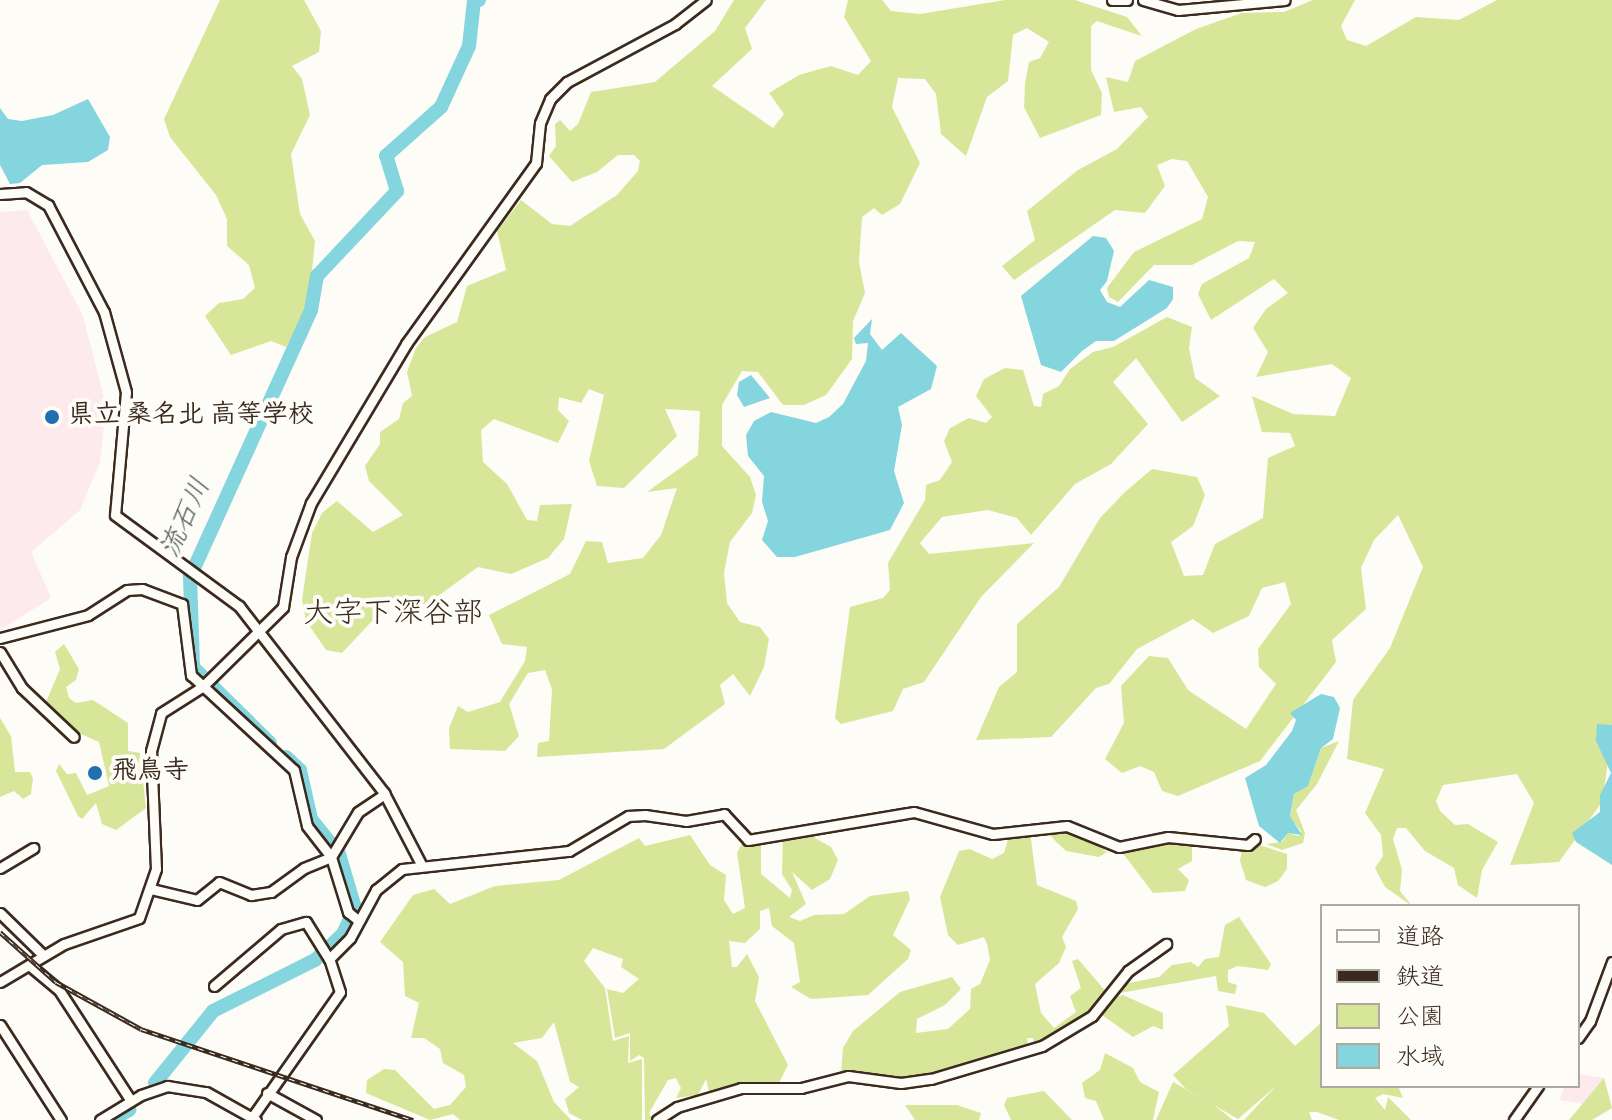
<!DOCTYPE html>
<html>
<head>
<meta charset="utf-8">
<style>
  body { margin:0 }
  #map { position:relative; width:1612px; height:1120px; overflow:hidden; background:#fdfcf7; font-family:Dekko,"Klee One",sans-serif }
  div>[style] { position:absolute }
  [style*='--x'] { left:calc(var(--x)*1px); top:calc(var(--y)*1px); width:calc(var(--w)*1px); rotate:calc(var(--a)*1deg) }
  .built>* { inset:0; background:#fceaec }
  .green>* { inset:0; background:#d8e699 }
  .water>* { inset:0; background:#84d5dd }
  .river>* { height:14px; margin:-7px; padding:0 7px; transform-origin:7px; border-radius:7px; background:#84d5dd }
  .roads { filter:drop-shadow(2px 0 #3b2a1e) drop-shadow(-2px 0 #3b2a1e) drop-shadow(0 2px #3b2a1e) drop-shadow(0 -2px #3b2a1e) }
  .minor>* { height:9px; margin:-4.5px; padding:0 4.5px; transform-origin:4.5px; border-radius:4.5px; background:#fdfcf7 }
  .rail>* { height:5px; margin-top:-2.5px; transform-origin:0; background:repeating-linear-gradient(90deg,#fdfcf7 0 6px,#3b2a1e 0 12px); box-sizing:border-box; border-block:2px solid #3b2a1e }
  .dots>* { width:22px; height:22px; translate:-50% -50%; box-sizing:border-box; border:4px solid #fdfcf7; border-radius:50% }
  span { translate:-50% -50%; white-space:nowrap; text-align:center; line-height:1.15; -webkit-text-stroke:8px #fdfcf7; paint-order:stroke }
  .poi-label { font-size:26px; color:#3b2a1e; font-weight:700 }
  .left { translate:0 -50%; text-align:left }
  .water-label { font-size:28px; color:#515d57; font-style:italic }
  .quarter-label { font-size:30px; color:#3b2a1e }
  .legend { position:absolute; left:1320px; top:904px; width:260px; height:184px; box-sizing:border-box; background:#fdfcf7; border:2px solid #afa8a0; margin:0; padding:10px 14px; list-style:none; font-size:24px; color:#3b2a1e }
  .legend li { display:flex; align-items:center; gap:16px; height:40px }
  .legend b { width:40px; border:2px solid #afa8a0 }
</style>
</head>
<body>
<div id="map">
  <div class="built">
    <i style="clip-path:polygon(27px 210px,83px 316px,106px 406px,100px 462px,80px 510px,31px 552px,51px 598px,0 630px,0 212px)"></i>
    <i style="clip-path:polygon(1578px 1074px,1604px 1078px,1585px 1104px,1560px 1100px,1564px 1086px,1578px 1086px)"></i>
  </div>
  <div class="green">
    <i style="clip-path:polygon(220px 0,304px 0,321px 31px,319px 52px,292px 66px,302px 79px,310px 115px,291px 154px,300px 214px,315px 241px,308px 310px,286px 347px,271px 341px,231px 355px,205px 316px,219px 303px,243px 299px,255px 288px,249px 265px,227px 246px,227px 219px,216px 195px,170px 137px,164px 119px)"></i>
    <i style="clip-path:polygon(734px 0,766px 0,745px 28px,752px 49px,712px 86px,773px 128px,784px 114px,769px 93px,799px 75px,831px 66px,858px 75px,871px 61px,844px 17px,848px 0,882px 0,891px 11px,920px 14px,1005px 0,1075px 0,1127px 17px,1142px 36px,1097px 21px,1091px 26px,1091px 70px,1102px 93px,1101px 115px,1040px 138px,1024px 107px,1025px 84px,1029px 62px,1040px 58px,1049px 42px,1027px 28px,1013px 35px,1008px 81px,987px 97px,966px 156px,941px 134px,936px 94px,925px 79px,898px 78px,892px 107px,920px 163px,900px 204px,882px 215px,874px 208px,862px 217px,859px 262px,865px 293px,853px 321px,852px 359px,826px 395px,804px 405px,783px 405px,758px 372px,742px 371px,722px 405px,722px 446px,750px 477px,756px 495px,752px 513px,730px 542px,724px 573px,727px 603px,740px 622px,760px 627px,769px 639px,764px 667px,750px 696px,733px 674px,720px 685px,725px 704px,664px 749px,537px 757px,538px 743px,549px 741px,552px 689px,545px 670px,528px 673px,509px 704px,519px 736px,505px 751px,450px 749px,449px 728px,458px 706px,468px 712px,500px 702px,525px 661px,527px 647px,502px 644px,489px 615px,570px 574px,586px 541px,602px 542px,608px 563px,643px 558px,661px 535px,677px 488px,647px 492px,698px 455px,700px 411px,665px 409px,677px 436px,624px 488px,597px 486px,589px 461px,604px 395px,589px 389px,581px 403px,559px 397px,558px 410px,569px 421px,558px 443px,494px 419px,481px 430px,483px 462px,507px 484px,527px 520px,537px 521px,540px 505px,572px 504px,564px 539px,548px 558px,511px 574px,478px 567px,427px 604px,388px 604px,342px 653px,326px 650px,306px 621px,302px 600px,312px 533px,322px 513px,337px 501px,373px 532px,403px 515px,369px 481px,365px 466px,380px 444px,380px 432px,399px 419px,403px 403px,412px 396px,407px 372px,416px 348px,425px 337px,457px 322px,467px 286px,506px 270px,497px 231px,521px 200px,552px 224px,570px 226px,617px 195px,638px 171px,640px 161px,634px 155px,618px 155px,597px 172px,572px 182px,549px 156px,556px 146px,555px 124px,560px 120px,570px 131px,578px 124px,591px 92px,655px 82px,715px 31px)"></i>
    <i style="clip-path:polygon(1313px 0,1355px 0,1341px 26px,1347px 40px,1366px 46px,1416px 17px,1459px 20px,1497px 0,1612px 0,1612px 735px,1602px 802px,1559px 862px,1510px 865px,1534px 803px,1517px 774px,1443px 785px,1436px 801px,1440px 811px,1455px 825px,1468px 824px,1498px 842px,1482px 870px,1477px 898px,1458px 885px,1454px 868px,1425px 851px,1406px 828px,1397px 828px,1393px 839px,1402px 870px,1400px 891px,1412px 906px,1385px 887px,1375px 868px,1383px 856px,1381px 835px,1365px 813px,1384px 769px,1347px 759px,1353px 700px,1390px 648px,1423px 567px,1398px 515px,1374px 540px,1361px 568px,1366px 609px,1332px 640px,1336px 662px,1260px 761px,1178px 796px,1162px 791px,1154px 772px,1140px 766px,1122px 773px,1105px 759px,1124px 723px,1121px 686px,1149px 656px,1168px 658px,1188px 690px,1246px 729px,1276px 684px,1259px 667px,1258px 649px,1291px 604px,1285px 582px,1262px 588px,1249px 616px,1213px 633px,1193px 619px,1137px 649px,1109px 684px,1096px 688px,1051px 737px,976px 740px,999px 687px,1017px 672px,1017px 624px,1059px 587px,1100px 518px,1125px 492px,1152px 469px,1197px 477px,1205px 495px,1193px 526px,1171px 542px,1184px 576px,1203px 575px,1215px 544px,1263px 518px,1268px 458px,1295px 446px,1290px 433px,1262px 432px,1252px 396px,1293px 414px,1335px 416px,1351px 378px,1332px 364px,1256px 377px,1268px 352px,1253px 328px,1266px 309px,1288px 293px,1274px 279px,1211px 320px,1198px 294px,1202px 284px,1249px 258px,1255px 242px,1238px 241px,1192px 265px,1154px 265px,1118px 302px,1109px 297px,1107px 288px,1134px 252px,1202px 219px,1208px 197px,1187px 161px,1172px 159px,1157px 165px,1165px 186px,1145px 213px,1115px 210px,1014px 280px,1002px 266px,1035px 240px,1027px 211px,1078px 170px,1117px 149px,1148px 117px,1141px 107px,1114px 112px,1106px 77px,1128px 82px,1135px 61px,1196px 29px,1242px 13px,1284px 12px)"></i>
    <i style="clip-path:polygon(1167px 317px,1192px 327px,1189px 348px,1195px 378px,1220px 396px,1182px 422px,1136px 358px,1113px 382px,1148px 424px,1111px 464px,1075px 484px,1031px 535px,1017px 518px,988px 510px,942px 517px,920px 543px,929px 554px,1034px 543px,981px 597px,924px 682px,903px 689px,893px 711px,841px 724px,835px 718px,850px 607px,883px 598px,890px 590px,888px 563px,925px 500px,926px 485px,940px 480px,952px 462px,944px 441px,950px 428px,969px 418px,986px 423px,992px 417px,976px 396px,984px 379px,1005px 368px,1023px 370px,1034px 406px,1041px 407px,1043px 394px,1059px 386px,1070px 369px,1093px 352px,1113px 347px)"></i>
    <i style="clip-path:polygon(64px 644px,79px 669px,76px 680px,66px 687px,69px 698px,76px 703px,93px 700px,128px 723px,128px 751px,140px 753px,146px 808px,116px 830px,102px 824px,96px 803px,82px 819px,78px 816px,56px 771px,59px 764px,67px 774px,76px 773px,87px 795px,109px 786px,99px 742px,74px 731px,46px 702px,60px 669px,55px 652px)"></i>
    <i style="clip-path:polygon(0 718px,11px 736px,15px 772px,30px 772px,33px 778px,31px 794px,23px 799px,14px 791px,0 797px)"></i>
    <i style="clip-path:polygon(1339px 741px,1317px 784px,1296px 810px,1305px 833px,1303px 843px,1282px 850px,1266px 844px,1282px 842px,1288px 833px,1299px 836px,1301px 831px,1290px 817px,1294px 794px,1309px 783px,1321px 748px)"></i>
    <i style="clip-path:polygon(1042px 828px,1076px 830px,1107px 852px,1099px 857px,1066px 851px)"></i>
    <i style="clip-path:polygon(816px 832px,815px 838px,831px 847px,838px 860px,830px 879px,812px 890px,792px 872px,806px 904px,789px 917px,800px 921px,814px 915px,844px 914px,870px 896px,908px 891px,910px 899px,893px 935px,911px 950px,908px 959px,868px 995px,811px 999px,791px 987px,800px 982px,794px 943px,772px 926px,769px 908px,760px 911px,760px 929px,745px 943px,729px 941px,732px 967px,737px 967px,747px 954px,759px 977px,755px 1001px,788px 1065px,778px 1085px,710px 1096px,706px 1079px,698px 1095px,676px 1098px,681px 1088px,676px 1078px,668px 1080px,649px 1113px,653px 1120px,645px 1120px,644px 1058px,639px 1055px,630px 1061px,630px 1033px,615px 1038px,607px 989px,623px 993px,639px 979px,621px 967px,623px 959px,593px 948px,584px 961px,605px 988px,613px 1041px,629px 1036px,628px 1063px,642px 1059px,642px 1120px,582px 1120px,569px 1113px,565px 1099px,579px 1087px,570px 1082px,554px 1022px,542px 1038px,513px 1043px,537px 1061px,554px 1102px,571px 1120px,460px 1120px,453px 1114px,430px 1120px,366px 1093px,367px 1080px,384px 1069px,395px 1070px,434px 1109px,450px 1105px,466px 1087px,464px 1075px,443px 1063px,440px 1049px,424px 1038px,411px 1038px,419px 1003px,405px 996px,403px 962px,380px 942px,413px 895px,434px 889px,450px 904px,495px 886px,559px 880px,639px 838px,645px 846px,690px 835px,710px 865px,726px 875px,724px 900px,733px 914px,745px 908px,737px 853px,744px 840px,756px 839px,761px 844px,761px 874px,790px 898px,792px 890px,782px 874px,783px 834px)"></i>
    <i style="clip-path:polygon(1030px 832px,1037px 885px,1076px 901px,1078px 909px,1062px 937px,1066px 947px,1059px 963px,1035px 984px,1041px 1013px,1054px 1028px,1076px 1012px,1070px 996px,1081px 988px,1072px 961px,1078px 959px,1109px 995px,1082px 1021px,1046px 1042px,1034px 1044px,1033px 1038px,1027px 1038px,1028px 1044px,1009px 1054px,978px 1064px,902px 1081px,841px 1075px,843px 1048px,853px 1031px,900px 992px,952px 977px,961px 989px,945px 1005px,917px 1019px,916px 1033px,948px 1029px,970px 1009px,971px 989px,980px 984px,990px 960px,987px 944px,984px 937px,958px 945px,948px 935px,940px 897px,959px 851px,970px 849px,992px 859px,1004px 853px,1009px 836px)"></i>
    <i style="clip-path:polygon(1244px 840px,1287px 854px,1287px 869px,1278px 881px,1265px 887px,1246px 880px,1240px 861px)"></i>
    <i style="clip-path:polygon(1159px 842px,1192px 845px,1192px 861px,1178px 869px,1189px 880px,1185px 891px,1153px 893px,1122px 852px,1129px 844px)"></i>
    <i style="clip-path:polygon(1239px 917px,1271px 964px,1268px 970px,1238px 966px,1228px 970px,1228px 982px,1237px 985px,1235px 994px,1218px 991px,1216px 976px,1114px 994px,1129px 983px,1159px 977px,1172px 965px,1191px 962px,1198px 967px,1205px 959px,1219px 957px,1225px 925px)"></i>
    <i style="clip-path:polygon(1123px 995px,1163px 1013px,1163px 1030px,1153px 1026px,1133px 1037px,1102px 1015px,1112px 998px)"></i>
    <i style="clip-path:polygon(1226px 1005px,1264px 1013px,1295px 1046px,1322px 1022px,1322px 1086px,1398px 1086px,1403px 1098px,1383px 1094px,1375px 1098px,1385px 1110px,1388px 1097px,1411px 1120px,1339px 1120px,1317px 1112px,1309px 1112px,1312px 1120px,1244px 1120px,1276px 1086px,1238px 1119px,1186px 1089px,1173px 1075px,1229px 1026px)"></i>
    <i style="clip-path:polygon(1105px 1053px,1133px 1068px,1140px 1082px,1159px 1092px,1153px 1120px,1104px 1120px,1096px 1101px,1085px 1098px,1082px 1083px,1100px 1070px)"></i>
    <i style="clip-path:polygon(1604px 1078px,1612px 1108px,1592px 1120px,1569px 1120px)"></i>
    <i style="clip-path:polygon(1173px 1082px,1214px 1105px,1233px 1120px,1156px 1120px)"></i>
    <i style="clip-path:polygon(1044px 1091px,1072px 1120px,1011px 1120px,1004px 1105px,1007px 1098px)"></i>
    <i style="clip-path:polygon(905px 1105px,957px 1105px,981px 1113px,979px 1120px,915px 1120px)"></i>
  </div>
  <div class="water">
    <i style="clip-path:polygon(88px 99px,110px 137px,108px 150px,88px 162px,42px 165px,20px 183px,10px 184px,0 165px,0 108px,8px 119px,22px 121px,53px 115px)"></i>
    <i style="clip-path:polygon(1093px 236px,1106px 238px,1114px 251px,1107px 281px,1100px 290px,1107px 302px,1120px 307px,1149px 280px,1173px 287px,1173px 299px,1167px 308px,1114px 341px,1096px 341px,1082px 351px,1061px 372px,1041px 365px,1021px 296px)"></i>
    <i style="clip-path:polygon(872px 319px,870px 334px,882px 350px,901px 333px,937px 366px,931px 389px,898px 407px,902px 425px,894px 471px,904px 503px,890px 530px,795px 557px,777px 557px,762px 540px,768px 521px,762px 502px,764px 476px,748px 456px,746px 435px,754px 421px,771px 412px,816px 423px,829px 417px,843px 404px,866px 361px,868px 343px,856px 344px,854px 338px)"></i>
    <i style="clip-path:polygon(751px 375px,770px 398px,744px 407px,737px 395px,739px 382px)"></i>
    <i style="clip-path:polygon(1321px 694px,1334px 697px,1340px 708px,1333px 739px,1321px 748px,1308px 786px,1294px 794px,1290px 816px,1302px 835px,1288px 833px,1280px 843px,1259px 826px,1245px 778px,1266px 765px,1292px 731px,1296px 720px,1290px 713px)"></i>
    <i style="clip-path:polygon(1597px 724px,1612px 725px,1612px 865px,1576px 842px,1572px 833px,1600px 812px,1600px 795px,1611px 773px,1596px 741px)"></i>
  </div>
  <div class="river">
    <i style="--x:270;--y:743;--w:108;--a:-135.4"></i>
    <i style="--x:193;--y:667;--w:90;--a:-91.9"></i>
    <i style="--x:190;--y:577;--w:293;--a:-65.6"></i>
    <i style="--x:311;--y:310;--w:35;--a:-80"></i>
    <i style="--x:317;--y:276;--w:117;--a:-46.7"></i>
    <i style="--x:397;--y:191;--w:37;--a:-107"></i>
    <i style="--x:386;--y:156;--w:74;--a:-41.7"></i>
    <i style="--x:441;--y:107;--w:67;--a:-65.3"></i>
    <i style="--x:469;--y:46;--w:45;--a:-83.7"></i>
    <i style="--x:474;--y:1;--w:5;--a:-11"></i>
    <i style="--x:155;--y:1083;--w:92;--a:-51.1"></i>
    <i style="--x:213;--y:1011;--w:114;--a:-26.6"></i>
    <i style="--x:315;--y:960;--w:38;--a:-43"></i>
    <i style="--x:343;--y:934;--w:29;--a:-65"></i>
    <i style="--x:355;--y:908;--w:56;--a:-106.5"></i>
    <i style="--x:339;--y:854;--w:45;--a:-128.7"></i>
    <i style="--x:311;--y:819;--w:50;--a:-102.7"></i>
    <i style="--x:300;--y:770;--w:19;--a:-137"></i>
    <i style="--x:111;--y:1120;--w:21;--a:-29"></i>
  </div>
  <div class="roads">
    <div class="minor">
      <i style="--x:1112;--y:0;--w:15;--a:0"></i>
      <i style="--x:1143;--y:0;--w:36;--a:16"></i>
      <i style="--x:1178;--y:10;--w:107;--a:-5.3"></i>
      <i style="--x:0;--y:194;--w:26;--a:-4"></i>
      <i style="--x:26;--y:192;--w:26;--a:31"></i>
      <i style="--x:48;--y:205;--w:121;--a:62.4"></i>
      <i style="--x:104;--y:312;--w:83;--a:74.6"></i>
      <i style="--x:126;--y:392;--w:123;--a:95.1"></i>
      <i style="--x:115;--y:515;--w:154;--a:36.3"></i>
      <i style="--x:239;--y:606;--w:237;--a:52.2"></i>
      <i style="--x:384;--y:793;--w:82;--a:62.5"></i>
      <i style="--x:0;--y:638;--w:91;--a:-14.6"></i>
      <i style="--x:88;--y:615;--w:46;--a:-32.7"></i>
      <i style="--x:127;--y:590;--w:15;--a:-4"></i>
      <i style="--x:142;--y:589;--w:43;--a:20.6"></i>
      <i style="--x:182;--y:604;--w:72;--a:82.8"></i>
      <i style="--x:191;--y:675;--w:140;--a:42.7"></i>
      <i style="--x:294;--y:770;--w:57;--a:76.9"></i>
      <i style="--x:307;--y:826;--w:39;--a:52"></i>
      <i style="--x:331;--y:857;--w:58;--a:72.8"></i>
      <i style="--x:348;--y:912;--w:13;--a:39"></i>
      <i style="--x:0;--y:652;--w:42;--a:58.6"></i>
      <i style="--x:22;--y:688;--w:71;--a:43.3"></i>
      <i style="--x:0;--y:868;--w:39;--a:-31"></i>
      <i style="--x:151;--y:889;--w:47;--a:13.4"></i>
      <i style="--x:197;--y:900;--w:28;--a:-39"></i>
      <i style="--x:219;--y:882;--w:35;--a:22"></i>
      <i style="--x:251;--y:895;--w:20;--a:-9"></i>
      <i style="--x:271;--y:892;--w:41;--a:-36"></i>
      <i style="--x:304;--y:868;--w:29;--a:-22"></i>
      <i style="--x:331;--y:857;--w:52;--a:-59"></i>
      <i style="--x:358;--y:812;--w:32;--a:-34"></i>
      <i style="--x:0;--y:913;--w:60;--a:44.3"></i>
      <i style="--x:29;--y:965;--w:39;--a:40"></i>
      <i style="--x:59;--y:990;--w:132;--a:57"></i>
      <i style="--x:0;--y:982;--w:74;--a:-30.7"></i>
      <i style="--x:64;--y:944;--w:79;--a:-19.1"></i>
      <i style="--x:139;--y:918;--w:52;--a:-70.9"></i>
      <i style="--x:156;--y:869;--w:118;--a:-92.4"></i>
      <i style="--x:151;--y:751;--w:39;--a:-75"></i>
      <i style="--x:161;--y:713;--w:49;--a:-32.4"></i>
      <i style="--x:202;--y:687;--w:114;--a:-44.6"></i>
      <i style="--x:283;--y:607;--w:51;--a:-80.9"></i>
      <i style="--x:291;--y:557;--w:58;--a:-69.7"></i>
      <i style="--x:311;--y:503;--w:185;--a:-59.1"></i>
      <i style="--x:406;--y:344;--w:223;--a:-54.3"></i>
      <i style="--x:536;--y:163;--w:40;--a:-84.3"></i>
      <i style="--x:540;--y:123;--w:26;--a:-67"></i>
      <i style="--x:550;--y:99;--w:24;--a:-45"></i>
      <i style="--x:567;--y:82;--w:123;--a:-28.2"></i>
      <i style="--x:675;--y:24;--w:39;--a:-38"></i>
      <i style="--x:214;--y:986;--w:88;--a:-40.4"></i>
      <i style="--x:281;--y:929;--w:26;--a:-16"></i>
      <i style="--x:306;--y:922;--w:44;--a:58.1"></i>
      <i style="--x:0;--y:1025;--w:113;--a:57.3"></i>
      <i style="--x:1578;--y:1038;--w:21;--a:-55"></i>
      <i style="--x:1590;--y:1021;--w:63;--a:-69.6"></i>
      <i style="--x:267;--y:1093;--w:56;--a:28.9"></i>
      <i style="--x:253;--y:1116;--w:151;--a:-54.9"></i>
      <i style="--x:340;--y:992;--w:35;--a:-108"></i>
      <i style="--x:329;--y:959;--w:30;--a:-45"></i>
      <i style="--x:350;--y:938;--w:55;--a:-61.6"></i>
      <i style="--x:376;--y:890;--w:33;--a:-39"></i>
      <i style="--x:402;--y:869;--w:168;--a:-6.2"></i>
      <i style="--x:569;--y:851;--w:69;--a:-30.7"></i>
      <i style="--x:628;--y:816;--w:17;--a:-3"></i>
      <i style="--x:645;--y:815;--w:41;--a:8.3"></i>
      <i style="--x:686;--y:821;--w:39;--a:-10"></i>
      <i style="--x:724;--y:814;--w:35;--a:47"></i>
      <i style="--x:748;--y:840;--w:168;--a:-9.6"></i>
      <i style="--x:914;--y:812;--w:82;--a:15.6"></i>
      <i style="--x:993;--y:834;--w:74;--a:-6.2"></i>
      <i style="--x:1067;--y:826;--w:56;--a:22"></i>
      <i style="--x:1119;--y:847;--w:50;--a:-11.5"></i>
      <i style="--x:1168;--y:837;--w:80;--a:5.7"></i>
      <i style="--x:1248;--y:845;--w:9;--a:-41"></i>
      <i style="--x:100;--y:1120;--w:48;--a:-31.4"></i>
      <i style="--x:141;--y:1095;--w:28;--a:-19"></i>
      <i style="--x:167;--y:1086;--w:39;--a:9"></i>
      <i style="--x:206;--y:1092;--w:57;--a:29.2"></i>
      <i style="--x:657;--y:1120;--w:24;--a:-33"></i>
      <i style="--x:677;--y:1107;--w:67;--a:-16.5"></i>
      <i style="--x:741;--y:1088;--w:60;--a:0"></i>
      <i style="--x:801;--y:1088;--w:49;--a:-14.3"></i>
      <i style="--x:848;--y:1076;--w:53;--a:7.5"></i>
      <i style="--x:901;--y:1083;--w:30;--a:-8"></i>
      <i style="--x:931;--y:1079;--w:116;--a:-16.6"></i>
      <i style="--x:1042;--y:1046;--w:58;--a:-31"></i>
      <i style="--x:1092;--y:1016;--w:58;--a:-51.3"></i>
      <i style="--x:1128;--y:971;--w:47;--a:-35.4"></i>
      <i style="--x:1514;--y:1120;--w:42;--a:-54.8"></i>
    </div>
  </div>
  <div class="rail">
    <i style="--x:0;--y:932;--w:75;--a:41.8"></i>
    <i style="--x:56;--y:982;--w:97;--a:28.9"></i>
    <i style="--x:141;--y:1029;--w:287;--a:18.5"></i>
  </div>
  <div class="dots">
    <i style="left:52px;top:417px;background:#1f6fb2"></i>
    <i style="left:95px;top:773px;background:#1f6fb2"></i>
  </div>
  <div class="poi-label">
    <span class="left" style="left:68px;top:417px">県立 桑名北 高等学校</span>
    <span class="left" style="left:111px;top:773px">飛鳥寺</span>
  </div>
  <div class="water-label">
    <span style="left:188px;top:519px;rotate:-66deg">流石川</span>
  </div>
  <div class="quarter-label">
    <span style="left:393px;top:617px">大字下深谷部</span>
  </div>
  <ul class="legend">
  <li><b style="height:10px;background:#fdfcf7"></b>道路</li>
  <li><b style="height:10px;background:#3b2a1e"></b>鉄道</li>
  <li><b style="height:22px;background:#d8e699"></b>公園</li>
  <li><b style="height:22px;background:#84d5dd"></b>水域</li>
  </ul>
</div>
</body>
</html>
